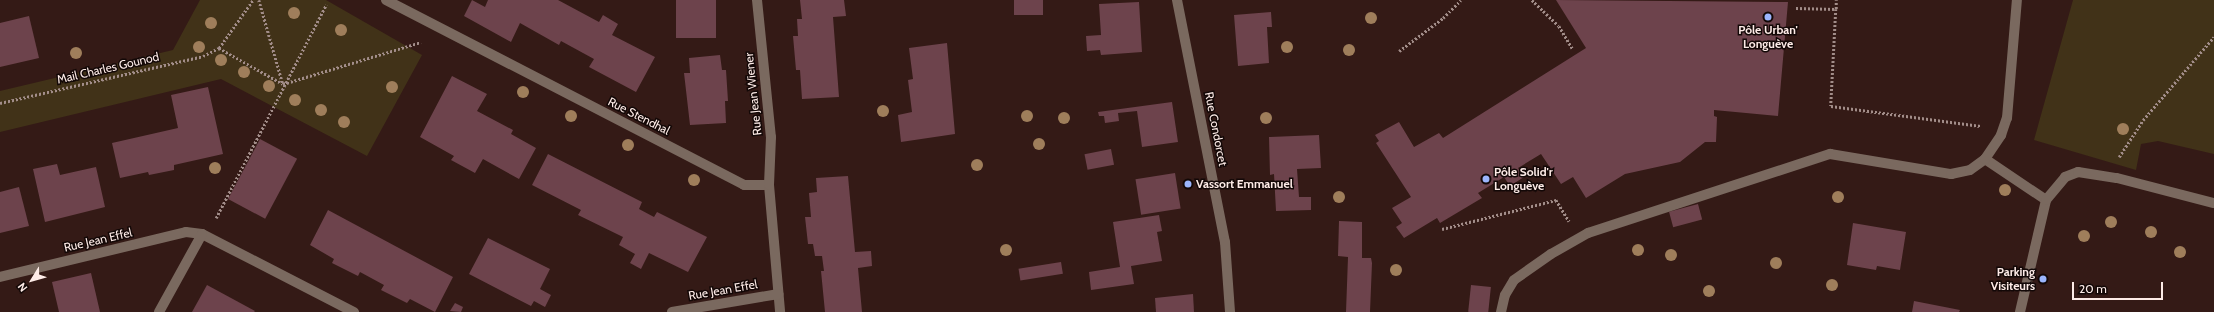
<!DOCTYPE html>
<html>
<head>
<meta charset="utf-8">
<style>
  body { margin:0 }
  #map { position:relative; width:2214px; height:312px; overflow:hidden; background:#341a16; font-family:Cabin,sans-serif }
  div>[style] { position:absolute }
  [style*='--x'] { left:calc(var(--x)*1px); top:calc(var(--y)*1px); width:calc(var(--w)*1px); rotate:calc(var(--a)*1deg) }
  .green>* { inset:0; background:#413218 }
  .building>* { inset:0; background:#6d434c; transform-origin:0 0 }
  .path>* { height:2.5px; margin-top:-1.25px; transform-origin:0; background:repeating-linear-gradient(90deg,#a28d89 0 2px,transparent 0 4px) }
  .minor>* { height:10px; margin:-5px; padding:0 5px; transform-origin:5px; border-radius:5px; background:#7a695f }
  .trees>* { width:12px; height:12px; margin:-6px; border-radius:50%; background:#9f7e5b }
  .dots>* { width:11px; height:11px; translate:-50% -50%; box-sizing:border-box; border:2px solid #130807; border-radius:50% }
  span { translate:-50% -50%; white-space:nowrap; text-align:center; line-height:1.15; -webkit-text-stroke:3px #130807; paint-order:stroke }
  .poi-label { font-size:12px; color:#fdebe7; font-weight:700 }
  .left { translate:0 -50%; text-align:left }
  .right { translate:-100% -50%; text-align:right }
  .street-label { font-size:12px; color:#fdebe7 }
  .north { position:absolute; left:12px; top:260px; width:40px; height:40px; -webkit-text-stroke:3px #130807; paint-order:stroke; rotate:233deg; font-size:11px; font-weight:700; line-height:16px; text-align:center; color:#fdebe7 }
  .north::after { content:''; display:block; margin:auto; width:14px; height:18px; background:#fdebe7; clip-path:polygon(50% 0,100% 100%,50% 72%,0 100%) }
  .scale { position:absolute; left:2072px; top:282px; width:91px; height:18px; box-sizing:border-box; border:2px solid #fdebe7; border-top:0; padding-left:5px; font-size:12px; line-height:14px; white-space:nowrap; color:#fdebe7; -webkit-text-stroke:3px #130807; paint-order:stroke }
</style>
</head>
<body>
<div id="map">
  <div class="green">
    <i style="clip-path:polygon(200px 0,326px 0,422px 55px,367px 156px,221px 79px,0 132px,0 91px,173px 50px)"></i>
    <i style="clip-path:polygon(2073px 0,2214px 0,2214px 154px,2158px 141px,2141px 144px,2136px 170px,2034px 140px)"></i>
  </div>
  <div class="building">
    <i style="clip-path:polygon(472px 0,485px 7px,488px 0,558px 0,599px 22px,603px 15px,618px 24px,612px 35px,655px 57px,636px 92px,589px 67px,594px 59px,561px 41px,559px 45px,520px 23px,511px 42px,464px 16px)"></i>
    <i style="left:676px;top:0;width:40px;height:38px"></i>
    <i style="clip-path:polygon(800px 0,844px 0,846px 16px,833px 17px,839px 97px,802px 99px,800px 70px,796px 70px,793px 36px,798px 36px,797px 19px,802px 19px)"></i>
    <i style="left:1043px;top:0;width:15px;height:29px;rotate:90deg"></i>
    <i style="clip-path:polygon(1556px 0,1788px 2px,1778px 116px,1714px 110px,1714px 116px,1717px 117px,1716px 142px,1705px 142px,1680px 162px,1625px 174px,1586px 198px,1573px 177px,1561px 184px,1541px 154px,1518px 168px,1524px 177px,1510px 186px,1504px 177px,1478px 193px,1482px 198px,1440px 223px,1437px 218px,1404px 238px,1396px 227px,1402px 223px,1392px 208px,1411px 197px,1376px 143px,1379px 141px,1375px 135px,1399px 122px,1414px 147px,1439px 133px,1443px 138px,1586px 48px)"></i>
    <i style="clip-path:polygon(1139px 2px,1142px 52px,1101px 55px,1100px 50px,1087px 51px,1086px 36px,1101px 35px,1099px 4px)"></i>
    <i style="clip-path:polygon(1271px 12px,1272px 27px,1267px 27px,1269px 63px,1238px 66px,1234px 15px)"></i>
    <i style="clip-path:polygon(29px 16px,39px 58px,0 67px,0 23px)"></i>
    <i style="clip-path:polygon(947px 43px,955px 134px,901px 142px,898px 115px,912px 112px,908px 80px,913px 79px,909px 48px)"></i>
    <i style="clip-path:polygon(720px 55px,722px 70px,726px 70px,728px 101px,725px 101px,726px 123px,690px 125px,684px 73px,690px 73px,689px 58px)"></i>
    <i style="clip-path:polygon(452px 76px,487px 94px,477px 111px,513px 130px,511px 134px,536px 148px,519px 179px,483px 159px,475px 173px,451px 160px,454px 156px,420px 137px)"></i>
    <i style="clip-path:polygon(208px 87px,223px 154px,174px 165px,174px 170px,149px 175px,148px 172px,120px 178px,112px 143px,178px 128px,171px 95px)"></i>
    <i style="clip-path:polygon(1172px 102px,1178px 142px,1142px 147px,1137px 111px,1118px 113px,1119px 121px,1105px 123px,1104px 116px,1099px 116px,1098px 112px)"></i>
    <i style="clip-path:polygon(1319px 135px,1321px 168px,1297px 169px,1299px 197px,1311px 197px,1311px 210px,1276px 211px,1274px 174px,1270px 175px,1269px 137px)"></i>
    <i style="left:260px;top:139px;width:42px;height:68px;rotate:28deg"></i>
    <i style="left:1111px;top:149px;width:16px;height:27px;rotate:79deg"></i>
    <i style="clip-path:polygon(548px 154px,642px 202px,639px 209px,654px 217px,657px 212px,707px 237px,688px 272px,649px 253px,641px 269px,630px 263px,635px 254px,619px 245px,623px 237px,578px 215px,581px 210px,532px 185px)"></i>
    <i style="clip-path:polygon(57px 164px,60px 175px,96px 167px,105px 207px,45px 222px,33px 169px)"></i>
    <i style="left:1175px;top:173px;width:36px;height:40px;rotate:81deg"></i>
    <i style="clip-path:polygon(848px 176px,855px 252px,871px 251px,872px 266px,858px 268px,862px 312px,825px 312px,821px 271px,824px 271px,822px 256px,815px 256px,813px 244px,808px 244px,805px 217px,811px 217px,809px 193px,817px 192px,816px 178px)"></i>
    <i style="clip-path:polygon(19px 187px,29px 226px,0 233px,0 192px)"></i>
    <i style="left:1698px;top:204px;width:16px;height:30px;rotate:75deg"></i>
    <i style="clip-path:polygon(328px 210px,453px 277px,435px 312px,410px 299px,407px 303px,381px 290px,384px 285px,360px 272px,358px 276px,332px 263px,334px 259px,310px 245px)"></i>
    <i style="clip-path:polygon(1159px 215px,1162px 231px,1157px 232px,1162px 261px,1131px 266px,1134px 284px,1091px 290px,1089px 272px,1120px 267px,1113px 222px)"></i>
    <i style="clip-path:polygon(1339px 221px,1362px 222px,1362px 258px,1371px 258px,1372px 263px,1370px 312px,1346px 312px,1348px 257px,1338px 256px)"></i>
    <i style="clip-path:polygon(1853px 223px,1906px 232px,1900px 270px,1877px 266px,1876px 270px,1847px 265px)"></i>
    <i style="clip-path:polygon(488px 238px,550px 269px,540px 289px,551px 295px,545px 307px,534px 301px,531px 306px,469px 274px)"></i>
    <i style="left:1061px;top:262px;width:12px;height:43px;rotate:81deg"></i>
    <i style="clip-path:polygon(91px 273px,100px 312px,59px 312px,52px 282px)"></i>
    <i style="clip-path:polygon(207px 285px,255px 311px,254px 312px,192px 312px)"></i>
    <i style="left:1471px;top:285px;width:20px;height:27px;rotate:6deg"></i>
    <i style="clip-path:polygon(1193px 294px,1194px 312px,1156px 312px,1155px 298px)"></i>
    <i style="clip-path:polygon(1914px 301px,1960px 310px,1959px 312px,1912px 312px)"></i>
    <i style="clip-path:polygon(455px 303px,463px 307px,461px 312px,450px 311px)"></i>
  </div>
  <div class="path">
    <i style="--x:259;--y:0;--w:87;--a:74.1"></i>
    <i style="--x:1532;--y:0;--w:37;--a:44"></i>
    <i style="--x:1559;--y:26;--w:26;--a:59"></i>
    <i style="--x:1796;--y:8;--w:40;--a:1.4"></i>
    <i style="--x:1836;--y:9;--w:97;--a:93"></i>
    <i style="--x:1831;--y:106;--w:151;--a:7.6"></i>
    <i style="--x:1836;--y:9;--w:9;--a:-90"></i>
    <i style="--x:219;--y:48;--w:73;--a:29.4"></i>
    <i style="--x:283;--y:84;--w:144;--a:-16.9"></i>
    <i style="--x:1399;--y:51;--w:55;--a:-36.9"></i>
    <i style="--x:1443;--y:18;--w:25;--a:-45"></i>
    <i style="--x:0;--y:103;--w:208;--a:-13"></i>
    <i style="--x:203;--y:56;--w:18;--a:-27"></i>
    <i style="--x:219;--y:48;--w:59;--a:-54.7"></i>
    <i style="--x:2119;--y:157;--w:44;--a:-57"></i>
    <i style="--x:2143;--y:120;--w:109;--a:-49.5"></i>
    <i style="--x:216;--y:218;--w:240;--a:-62.7"></i>
    <i style="--x:1442;--y:229;--w:118;--a:-14.3"></i>
    <i style="--x:1556;--y:200;--w:25;--a:58"></i>
  </div>
  <div class="minor">
    <i style="--x:386;--y:0;--w:403;--a:27.3"></i>
    <i style="--x:744;--y:185;--w:25;--a:0"></i>
    <i style="--x:769;--y:185;--w:127;--a:85"></i>
    <i style="--x:757;--y:0;--w:138;--a:84.2"></i>
    <i style="--x:771;--y:137;--w:48;--a:92.4"></i>
    <i style="--x:1177;--y:0;--w:247;--a:78.8"></i>
    <i style="--x:1225;--y:242;--w:70;--a:85.9"></i>
    <i style="--x:1985;--y:159;--w:73;--a:33.9"></i>
    <i style="--x:0;--y:277;--w:191;--a:-13.6"></i>
    <i style="--x:186;--y:232;--w:16;--a:7"></i>
    <i style="--x:202;--y:234;--w:171;--a:27.2"></i>
    <i style="--x:159;--y:312;--w:89;--a:-61.1"></i>
    <i style="--x:672;--y:312;--w:108;--a:-9.6"></i>
    <i style="--x:1501;--y:312;--w:17;--a:-77"></i>
    <i style="--x:1505;--y:295;--w:17;--a:-59"></i>
    <i style="--x:1514;--y:280;--w:45;--a:-35.1"></i>
    <i style="--x:1551;--y:254;--w:43;--a:-29.6"></i>
    <i style="--x:1588;--y:233;--w:255;--a:-18.1"></i>
    <i style="--x:1830;--y:154;--w:123;--a:9.4"></i>
    <i style="--x:1951;--y:174;--w:19;--a:-12"></i>
    <i style="--x:1970;--y:170;--w:19;--a:-36"></i>
    <i style="--x:1985;--y:159;--w:29;--a:-56"></i>
    <i style="--x:2001;--y:135;--w:18;--a:-71"></i>
    <i style="--x:2007;--y:118;--w:118;--a:-85.2"></i>
    <i style="--x:2020;--y:312;--w:115;--a:-76.9"></i>
    <i style="--x:2046;--y:200;--w:30;--a:-50"></i>
    <i style="--x:2065;--y:177;--w:14;--a:-21"></i>
    <i style="--x:2078;--y:172;--w:39;--a:9"></i>
    <i style="--x:2117;--y:178;--w:100;--a:14.5"></i>
  </div>
  <div class="trees">
    <i style="left:294px;top:13px"></i>
    <i style="left:1371px;top:18px"></i>
    <i style="left:211px;top:23px"></i>
    <i style="left:341px;top:30px"></i>
    <i style="left:199px;top:47px"></i>
    <i style="left:1287px;top:47px"></i>
    <i style="left:1349px;top:50px"></i>
    <i style="left:76px;top:53px"></i>
    <i style="left:221px;top:60px"></i>
    <i style="left:244px;top:72px"></i>
    <i style="left:269px;top:86px"></i>
    <i style="left:392px;top:87px"></i>
    <i style="left:523px;top:92px"></i>
    <i style="left:295px;top:100px"></i>
    <i style="left:321px;top:110px"></i>
    <i style="left:883px;top:111px"></i>
    <i style="left:571px;top:116px"></i>
    <i style="left:1027px;top:116px"></i>
    <i style="left:1064px;top:118px"></i>
    <i style="left:1266px;top:118px"></i>
    <i style="left:344px;top:122px"></i>
    <i style="left:2123px;top:129px"></i>
    <i style="left:1039px;top:144px"></i>
    <i style="left:628px;top:145px"></i>
    <i style="left:977px;top:165px"></i>
    <i style="left:215px;top:168px"></i>
    <i style="left:694px;top:180px"></i>
    <i style="left:2005px;top:190px"></i>
    <i style="left:1339px;top:197px"></i>
    <i style="left:1838px;top:197px"></i>
    <i style="left:2111px;top:222px"></i>
    <i style="left:2151px;top:232px"></i>
    <i style="left:2084px;top:236px"></i>
    <i style="left:1006px;top:250px"></i>
    <i style="left:1638px;top:250px"></i>
    <i style="left:2180px;top:252px"></i>
    <i style="left:1671px;top:255px"></i>
    <i style="left:1776px;top:263px"></i>
    <i style="left:1396px;top:270px"></i>
    <i style="left:1832px;top:285px"></i>
    <i style="left:1709px;top:291px"></i>
  </div>
  <div class="dots">
    <i style="left:1768px;top:17px;background:#9bb5fd"></i>
    <i style="left:1486px;top:179px;background:#9bb5fd"></i>
    <i style="left:1188px;top:184px;background:#9bb5fd"></i>
    <i style="left:2043px;top:279px;background:#9bb5fd"></i>
  </div>
  <div class="poi-label">
    <span style="left:1768px;top:37px">Pôle Urban'<br>Longuève</span>
    <span class="left" style="left:1494px;top:179px">Pôle Solid'r<br>Longuève</span>
    <span class="left" style="left:1196px;top:184px">Vassort Emmanuel</span>
    <span class="right" style="left:2035px;top:279px">Parking<br>Visiteurs</span>
  </div>
  <div class="street-label">
    <span style="left:108px;top:68px;rotate:-13deg">Mail Charles Gounod</span>
    <span style="left:753px;top:94px;rotate:-96deg">Rue Jean Wiener</span>
    <span style="left:639px;top:116px;rotate:27deg">Rue Stendhal</span>
    <span style="left:1216px;top:129px;rotate:79deg">Rue Condorcet</span>
    <span style="left:98px;top:240px;rotate:-13deg">Rue Jean Effel</span>
    <span style="left:723px;top:290px;rotate:-10deg">Rue Jean Effel</span>
  </div>
  <div class="north">N</div>
  <div class="scale">20 m</div>
</div>
</body>
</html>
